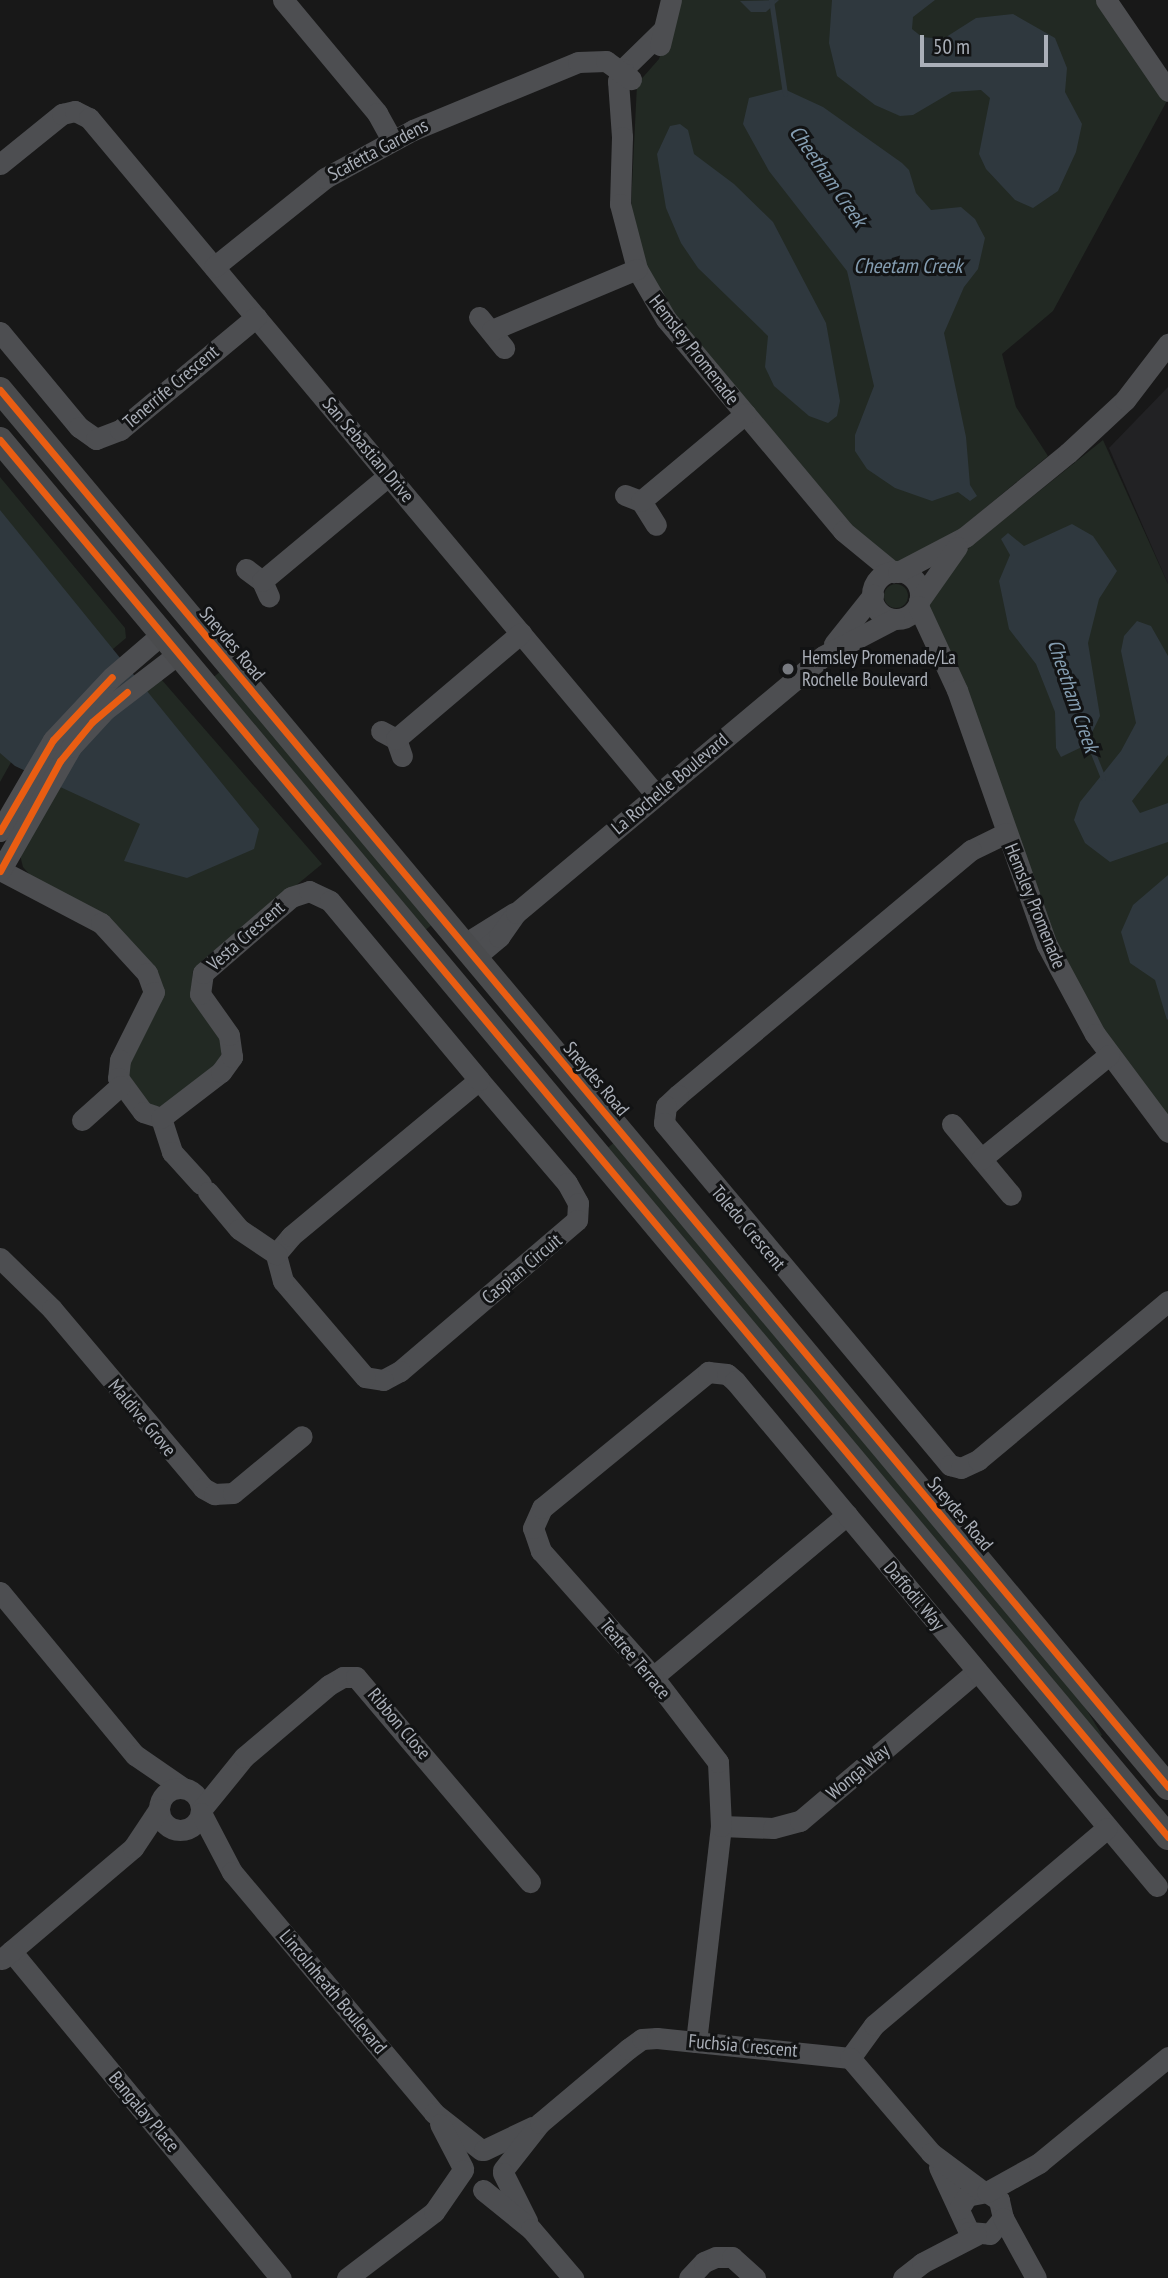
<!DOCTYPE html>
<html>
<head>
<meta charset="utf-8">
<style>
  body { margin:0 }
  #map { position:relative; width:1168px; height:2278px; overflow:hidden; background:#181818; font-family:"PT Sans Narrow",sans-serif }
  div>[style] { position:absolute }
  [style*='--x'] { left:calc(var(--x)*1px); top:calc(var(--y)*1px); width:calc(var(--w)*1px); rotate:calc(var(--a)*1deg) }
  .built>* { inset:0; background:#222224 }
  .green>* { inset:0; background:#222923; transform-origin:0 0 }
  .round { border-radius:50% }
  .water>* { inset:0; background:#2f383e }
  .stream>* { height:5px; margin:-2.5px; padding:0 2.5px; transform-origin:2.5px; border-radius:2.5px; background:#2f383e }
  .minor>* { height:21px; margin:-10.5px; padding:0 10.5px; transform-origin:10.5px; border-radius:10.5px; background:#4d4e51 }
  .minor>.ring { margin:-10.5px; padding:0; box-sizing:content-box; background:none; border:21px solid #4d4e51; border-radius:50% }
  .major>* { height:26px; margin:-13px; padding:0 13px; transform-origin:13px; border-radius:13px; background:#4a4b4d }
  .cycleway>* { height:7px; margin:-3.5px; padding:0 3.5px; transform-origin:3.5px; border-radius:3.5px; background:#e95d12 }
  .dots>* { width:19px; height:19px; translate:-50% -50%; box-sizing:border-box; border:4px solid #121314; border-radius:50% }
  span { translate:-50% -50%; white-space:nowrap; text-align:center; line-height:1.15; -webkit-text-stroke:6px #121314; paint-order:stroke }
  .street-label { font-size:19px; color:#aaafb8 }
  .poi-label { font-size:19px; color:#aaafb8 }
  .left { translate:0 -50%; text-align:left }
  .water-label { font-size:21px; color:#849db1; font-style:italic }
  .scale { position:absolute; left:920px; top:35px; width:128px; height:32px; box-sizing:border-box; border:4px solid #aaafb8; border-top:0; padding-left:9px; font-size:21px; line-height:24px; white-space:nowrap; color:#aaafb8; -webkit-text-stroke:5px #121314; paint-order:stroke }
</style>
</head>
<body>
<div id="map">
  <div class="built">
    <i style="clip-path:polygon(1168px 387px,1168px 584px,1109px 448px)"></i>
  </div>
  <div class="green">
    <i style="clip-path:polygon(678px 0,1099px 0,1168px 99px,1053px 311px,1002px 354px,1016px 407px,1048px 456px,949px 538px,901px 564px,873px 553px,660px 298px,630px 227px,637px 84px,659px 59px)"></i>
    <i style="clip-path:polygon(1103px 440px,1168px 584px,1168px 1121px,1145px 1094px,1068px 972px,927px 602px,966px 550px)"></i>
    <i style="clip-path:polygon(0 477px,125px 628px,126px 638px,80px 677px,14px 757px,0 782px)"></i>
    <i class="round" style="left:884px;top:584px;width:24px;height:24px"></i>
    <i style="left:222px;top:670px;width:330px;height:14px;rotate:50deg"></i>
    <i style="clip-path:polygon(161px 679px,322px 864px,193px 970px,191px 997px,223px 1043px,220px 1062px,163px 1107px,150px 1105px,125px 1070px,161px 989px,30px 875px,23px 867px,19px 851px,91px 735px)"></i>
    <i style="clip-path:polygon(616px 1141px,1080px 1699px,1102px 1735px,1097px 1739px,605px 1150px)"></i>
  </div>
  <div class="water">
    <i style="clip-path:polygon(779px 0,766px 12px,751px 12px,740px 1px)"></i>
    <i style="clip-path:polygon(832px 0,935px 0,913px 17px,912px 29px,922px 37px,943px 39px,976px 18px,1013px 14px,1055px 38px,1067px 68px,1065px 92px,1082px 124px,1076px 152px,1058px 191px,1033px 208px,1015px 200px,986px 169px,979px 154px,990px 98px,981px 90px,952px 92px,913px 115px,900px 116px,875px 105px,837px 76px,829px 43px)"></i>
    <i style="clip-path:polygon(784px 89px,823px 107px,902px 163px,909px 170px,916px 193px,931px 210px,961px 207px,975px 219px,985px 238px,978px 269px,964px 287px,944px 333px,966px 437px,970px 485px,977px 496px,970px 501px,958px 492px,932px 501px,895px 488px,867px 469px,855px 451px,855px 435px,874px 386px,847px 271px,769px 171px,743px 124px,749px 98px)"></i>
    <i style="clip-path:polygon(680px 124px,688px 130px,694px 154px,734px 184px,773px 222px,826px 323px,840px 401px,837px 416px,828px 423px,809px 416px,774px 386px,765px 367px,768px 336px,698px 268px,681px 243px,666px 208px,657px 154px,670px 126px)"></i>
    <i style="clip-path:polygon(0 510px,259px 829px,254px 849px,187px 878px,124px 861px,140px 824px,15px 766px,0 753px)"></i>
    <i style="clip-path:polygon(1072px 524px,1093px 536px,1117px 571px,1099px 599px,1088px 643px,1100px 716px,1086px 745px,1061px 757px,1056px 748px,1055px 712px,1036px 664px,1009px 629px,999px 581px,1010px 555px,1001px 539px,1008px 533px,1024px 546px)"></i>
    <i style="clip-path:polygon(1137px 621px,1151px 626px,1168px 656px,1168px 755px,1132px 801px,1140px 813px,1168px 803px,1168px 842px,1110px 862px,1085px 843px,1074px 820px,1080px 802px,1121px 751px,1136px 723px,1121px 651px,1124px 636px)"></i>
    <i style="clip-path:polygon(1168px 875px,1168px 1019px,1167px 1020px,1155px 980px,1130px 963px,1121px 932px,1133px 905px)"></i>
  </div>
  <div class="stream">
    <i style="--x:771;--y:0;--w:95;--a:81.5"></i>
    <i style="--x:1087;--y:738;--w:43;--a:68.2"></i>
  </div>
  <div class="minor">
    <i style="--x:283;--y:0;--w:147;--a:50.2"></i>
    <i style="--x:377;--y:113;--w:31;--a:61"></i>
    <i style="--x:1106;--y:0;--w:110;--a:55.7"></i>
    <i style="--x:662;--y:31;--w:54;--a:135.7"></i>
    <i style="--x:623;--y:69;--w:13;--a:113"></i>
    <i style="--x:618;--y:81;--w:56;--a:85.9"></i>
    <i style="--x:622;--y:137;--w:67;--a:91.7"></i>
    <i style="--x:620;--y:204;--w:67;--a:75.3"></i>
    <i style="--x:637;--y:269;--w:58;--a:59.9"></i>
    <i style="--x:666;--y:319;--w:276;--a:50.1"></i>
    <i style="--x:843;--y:531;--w:65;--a:39.4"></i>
    <i style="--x:660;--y:45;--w:46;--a:-76.3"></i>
    <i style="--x:0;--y:164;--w:80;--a:-38.9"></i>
    <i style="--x:62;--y:114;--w:13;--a:-13"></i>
    <i style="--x:75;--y:111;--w:16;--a:27"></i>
    <i style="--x:89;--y:118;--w:883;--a:50.05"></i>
    <i style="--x:214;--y:267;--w:142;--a:-38.7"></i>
    <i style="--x:325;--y:178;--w:100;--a:-28.6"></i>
    <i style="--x:413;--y:130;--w:178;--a:-22.4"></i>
    <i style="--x:578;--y:62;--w:28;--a:-2"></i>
    <i style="--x:606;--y:61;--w:31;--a:36"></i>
    <i style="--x:479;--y:317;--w:40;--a:51"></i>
    <i style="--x:492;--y:330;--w:157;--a:-22.8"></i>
    <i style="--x:0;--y:332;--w:124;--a:50.3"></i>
    <i style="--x:79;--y:427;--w:21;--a:35"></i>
    <i style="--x:96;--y:439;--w:26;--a:-21"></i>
    <i style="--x:120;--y:430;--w:177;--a:-39.7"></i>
    <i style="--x:625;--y:495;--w:17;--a:21"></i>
    <i style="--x:641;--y:501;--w:28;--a:58"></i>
    <i style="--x:641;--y:501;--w:136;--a:-39.9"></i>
    <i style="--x:246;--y:569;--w:20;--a:37"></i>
    <i style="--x:262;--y:581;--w:17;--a:66"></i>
    <i class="ring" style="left:872px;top:571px;width:27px;height:27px"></i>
    <i style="--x:898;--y:572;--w:76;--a:-27.6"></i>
    <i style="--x:965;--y:537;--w:133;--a:-39.2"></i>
    <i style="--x:1068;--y:453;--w:78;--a:-42.9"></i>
    <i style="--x:1125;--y:400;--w:71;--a:-52.5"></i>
    <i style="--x:262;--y:581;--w:165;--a:-39.8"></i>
    <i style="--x:919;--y:601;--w:66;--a:-54.9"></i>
    <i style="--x:918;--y:606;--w:93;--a:65.1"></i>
    <i style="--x:957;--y:690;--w:270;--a:70.6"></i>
    <i style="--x:1047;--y:945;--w:101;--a:61.7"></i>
    <i style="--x:1095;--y:1034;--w:122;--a:53.3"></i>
    <i style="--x:834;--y:644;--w:63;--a:-51.5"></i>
    <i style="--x:381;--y:731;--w:17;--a:28"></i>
    <i style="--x:396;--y:739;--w:18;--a:71"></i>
    <i style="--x:396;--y:739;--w:164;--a:-40.3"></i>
    <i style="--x:0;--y:831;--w:105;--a:-59.8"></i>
    <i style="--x:53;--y:740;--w:86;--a:-46.9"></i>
    <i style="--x:112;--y:677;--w:66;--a:-40.7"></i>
    <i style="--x:1006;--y:833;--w:39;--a:154"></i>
    <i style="--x:971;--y:850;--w:382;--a:140.1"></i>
    <i style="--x:678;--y:1095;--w:16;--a:137"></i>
    <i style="--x:666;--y:1106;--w:17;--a:97"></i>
    <i style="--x:664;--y:1123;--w:446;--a:50.1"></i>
    <i style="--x:950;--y:1465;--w:11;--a:15"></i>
    <i style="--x:961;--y:1468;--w:19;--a:-25"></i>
    <i style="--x:978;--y:1460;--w:248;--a:-39.9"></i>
    <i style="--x:0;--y:870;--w:114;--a:27.7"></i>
    <i style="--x:101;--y:923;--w:68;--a:47.4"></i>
    <i style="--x:147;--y:973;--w:20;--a:70"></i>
    <i style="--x:154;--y:992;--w:76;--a:116.6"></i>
    <i style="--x:120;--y:1060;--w:18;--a:96"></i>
    <i style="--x:118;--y:1078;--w:42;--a:53.7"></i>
    <i style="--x:143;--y:1112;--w:19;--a:18"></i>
    <i style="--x:161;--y:1118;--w:36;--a:72"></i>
    <i style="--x:172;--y:1152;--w:43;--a:47.8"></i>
    <i style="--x:0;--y:871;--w:143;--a:-60.2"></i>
    <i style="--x:71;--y:747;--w:50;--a:-47.4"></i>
    <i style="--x:105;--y:710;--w:92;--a:-37.5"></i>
    <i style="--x:463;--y:945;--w:60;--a:-32.1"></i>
    <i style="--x:474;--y:958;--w:33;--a:-40"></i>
    <i style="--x:499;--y:937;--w:29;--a:-55"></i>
    <i style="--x:516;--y:913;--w:400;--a:-39.9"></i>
    <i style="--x:823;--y:656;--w:80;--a:-27.5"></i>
    <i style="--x:479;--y:1080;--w:135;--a:49.5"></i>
    <i style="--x:567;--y:1183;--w:23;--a:61"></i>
    <i style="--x:578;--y:1203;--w:17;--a:93"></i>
    <i style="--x:577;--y:1220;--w:233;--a:139.5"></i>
    <i style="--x:400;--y:1371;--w:19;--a:152"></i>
    <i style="--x:383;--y:1380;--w:18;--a:-171"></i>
    <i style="--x:365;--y:1377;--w:126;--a:-130.5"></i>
    <i style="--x:283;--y:1281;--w:28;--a:-105"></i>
    <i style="--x:276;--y:1254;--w:23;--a:-50"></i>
    <i style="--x:291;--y:1236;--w:244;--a:-39.7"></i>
    <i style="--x:161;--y:1118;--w:76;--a:-37.5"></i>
    <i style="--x:221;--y:1072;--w:19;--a:-54"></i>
    <i style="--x:232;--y:1057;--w:22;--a:-98"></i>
    <i style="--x:229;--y:1035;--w:50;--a:-125.3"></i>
    <i style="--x:200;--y:994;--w:21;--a:-82"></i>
    <i style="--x:203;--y:973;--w:116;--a:-40.8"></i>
    <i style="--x:291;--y:897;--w:19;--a:-18"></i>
    <i style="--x:309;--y:891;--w:23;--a:25"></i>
    <i style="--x:330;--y:901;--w:233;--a:50.2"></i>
    <i style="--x:82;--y:1120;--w:51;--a:-41.8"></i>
    <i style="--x:952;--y:1124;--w:92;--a:50.3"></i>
    <i style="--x:981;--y:1159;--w:165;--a:-39.1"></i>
    <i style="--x:208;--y:1192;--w:48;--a:50"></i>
    <i style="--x:239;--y:1229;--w:45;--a:34"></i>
    <i style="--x:0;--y:1258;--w:73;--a:44.4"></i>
    <i style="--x:52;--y:1309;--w:234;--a:49.8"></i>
    <i style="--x:203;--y:1488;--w:13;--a:29"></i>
    <i style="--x:214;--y:1494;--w:19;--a:-3"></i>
    <i style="--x:233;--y:1493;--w:89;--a:-39.6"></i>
    <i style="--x:0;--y:1592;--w:212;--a:50.4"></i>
    <i style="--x:135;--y:1755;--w:58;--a:34.5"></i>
    <i style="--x:653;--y:1677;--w:253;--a:-39.9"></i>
    <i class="ring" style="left:159px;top:1788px;width:21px;height:21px"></i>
    <i style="--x:201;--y:1810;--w:68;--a:-50.9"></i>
    <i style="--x:244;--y:1757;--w:111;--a:-40.3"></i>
    <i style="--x:329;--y:1685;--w:16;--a:-30"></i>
    <i style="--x:343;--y:1677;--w:13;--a:0"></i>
    <i style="--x:356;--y:1677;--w:269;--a:49.7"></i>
    <i style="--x:201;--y:1813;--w:67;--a:62.3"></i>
    <i style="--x:232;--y:1872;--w:314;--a:50"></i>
    <i style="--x:434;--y:2113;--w:60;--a:38.2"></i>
    <i style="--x:721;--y:1826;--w:52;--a:2.2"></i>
    <i style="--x:773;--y:1828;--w:28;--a:-15"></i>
    <i style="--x:800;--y:1821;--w:232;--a:-40.3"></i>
    <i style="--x:11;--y:1951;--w:424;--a:50.5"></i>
    <i style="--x:2;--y:1959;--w:172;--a:-40.3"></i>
    <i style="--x:133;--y:1848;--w:47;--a:-56.3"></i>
    <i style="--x:696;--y:2042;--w:217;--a:-83.4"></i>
    <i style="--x:721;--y:1826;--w:64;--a:-92.7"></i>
    <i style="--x:718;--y:1762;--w:107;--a:-127.4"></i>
    <i style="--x:653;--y:1677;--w:169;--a:-131.6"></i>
    <i style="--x:541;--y:1551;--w:24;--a:-109"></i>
    <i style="--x:533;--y:1528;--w:22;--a:-66"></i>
    <i style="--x:542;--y:1508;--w:215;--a:-39.3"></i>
    <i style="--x:708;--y:1372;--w:19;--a:6"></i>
    <i style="--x:727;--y:1374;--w:11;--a:41"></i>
    <i style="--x:735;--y:1381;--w:658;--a:50.12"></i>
    <i style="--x:850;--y:2058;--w:41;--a:-54"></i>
    <i style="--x:874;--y:2025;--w:305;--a:-40.2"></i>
    <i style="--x:440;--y:2124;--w:50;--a:62.4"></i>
    <i style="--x:484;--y:2150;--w:53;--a:-25.6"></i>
    <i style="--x:939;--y:2167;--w:72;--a:65.2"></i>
    <i style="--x:969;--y:2232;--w:21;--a:5"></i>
    <i style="--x:990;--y:2234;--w:21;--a:-51"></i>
    <i style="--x:1003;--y:2218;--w:18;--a:-103"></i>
    <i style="--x:999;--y:2200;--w:14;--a:-146"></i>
    <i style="--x:987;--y:2192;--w:20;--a:169"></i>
    <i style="--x:967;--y:2196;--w:15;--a:122"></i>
    <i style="--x:503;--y:2170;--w:60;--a:-51.8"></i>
    <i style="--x:540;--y:2123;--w:115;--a:-40.1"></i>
    <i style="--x:628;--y:2049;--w:17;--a:-36"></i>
    <i style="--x:642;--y:2039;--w:15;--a:-4"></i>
    <i style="--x:657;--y:2038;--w:194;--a:5.9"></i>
    <i style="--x:850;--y:2058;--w:125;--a:49.5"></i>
    <i style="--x:931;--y:2153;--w:64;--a:36.7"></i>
    <i style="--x:503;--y:2173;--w:54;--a:63.4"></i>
    <i style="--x:483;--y:2190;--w:62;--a:39.1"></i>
    <i style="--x:531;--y:2229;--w:65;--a:49.4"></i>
    <i style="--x:987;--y:2192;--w:60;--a:-29.1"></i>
    <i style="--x:1039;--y:2163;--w:167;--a:-39.4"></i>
    <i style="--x:1003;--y:2218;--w:68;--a:61.2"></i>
    <i style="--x:347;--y:2278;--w:109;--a:-37.2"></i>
    <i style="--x:434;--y:2212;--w:51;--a:-55.4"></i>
    <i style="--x:689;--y:2278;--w:22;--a:-47"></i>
    <i style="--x:704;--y:2262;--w:13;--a:-23"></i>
    <i style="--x:716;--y:2257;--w:16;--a:0"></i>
    <i style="--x:732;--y:2257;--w:31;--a:42"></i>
    <i style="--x:903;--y:2278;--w:24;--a:-38"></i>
    <i style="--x:922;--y:2263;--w:61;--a:-27.4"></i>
  </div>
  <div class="major">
    <i style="--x:0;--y:390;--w:1821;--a:50.1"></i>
    <i style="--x:0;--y:440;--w:1821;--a:50.1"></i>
  </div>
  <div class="cycleway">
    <i style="--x:0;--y:390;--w:1821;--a:50.1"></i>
    <i style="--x:0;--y:440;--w:1821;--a:50.1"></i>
    <i style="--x:0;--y:831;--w:105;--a:-59.8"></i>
    <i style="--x:53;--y:740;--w:86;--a:-46.9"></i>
    <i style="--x:0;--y:871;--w:125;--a:-61.4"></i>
    <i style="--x:60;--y:761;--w:50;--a:-50.6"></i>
    <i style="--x:92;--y:722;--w:46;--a:-40.6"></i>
  </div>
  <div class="dots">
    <i style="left:788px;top:669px;background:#777a80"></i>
  </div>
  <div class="street-label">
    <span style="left:378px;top:150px;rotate:-28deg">Scafetta Gardens</span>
    <span style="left:694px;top:350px;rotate:52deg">Hemsley Promenade</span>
    <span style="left:171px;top:387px;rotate:-40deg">Tenerrife Crescent</span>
    <span style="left:368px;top:450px;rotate:50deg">San Sebastian Drive</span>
    <span style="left:232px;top:644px;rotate:50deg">Sneydes Road</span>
    <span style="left:670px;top:784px;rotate:-40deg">La Rochelle Boulevard</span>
    <span style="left:1035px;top:906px;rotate:68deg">Hemsley Promenade</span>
    <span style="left:246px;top:936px;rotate:-41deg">Vesta Crescent</span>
    <span style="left:596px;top:1079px;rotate:50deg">Sneydes Road</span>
    <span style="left:748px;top:1228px;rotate:50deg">Toledo Crescent</span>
    <span style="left:522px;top:1269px;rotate:-40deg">Caspian Circuit</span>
    <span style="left:142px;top:1418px;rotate:50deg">Maldive Grove</span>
    <span style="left:960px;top:1514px;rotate:50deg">Sneydes Road</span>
    <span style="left:914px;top:1596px;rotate:50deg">Daffodil Way</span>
    <span style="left:635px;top:1659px;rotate:50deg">Teatree Terrace</span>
    <span style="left:399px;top:1724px;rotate:50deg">Ribbon Close</span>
    <span style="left:858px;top:1772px;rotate:-40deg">Wonga Way</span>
    <span style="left:333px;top:1992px;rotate:50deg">Lincolnheath Boulevard</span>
    <span style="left:743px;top:2046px;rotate:5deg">Fuchsia Crescent</span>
    <span style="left:144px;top:2112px;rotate:50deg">Bangalay Place</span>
  </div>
  <div class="poi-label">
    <span class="left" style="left:802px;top:669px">Hemsley Promenade/La<br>Rochelle Boulevard</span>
  </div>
  <div class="water-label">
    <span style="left:828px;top:176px;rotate:55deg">Cheetham Creek</span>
    <span style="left:908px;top:266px">Cheetam Creek</span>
    <span style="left:1073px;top:696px;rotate:71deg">Cheetham Creek</span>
  </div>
  <div class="scale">50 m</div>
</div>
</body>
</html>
